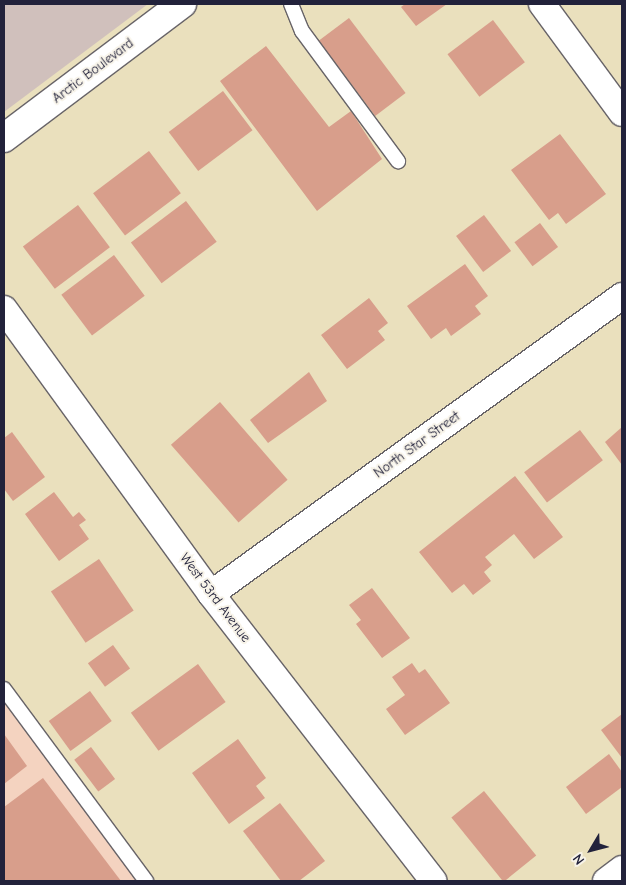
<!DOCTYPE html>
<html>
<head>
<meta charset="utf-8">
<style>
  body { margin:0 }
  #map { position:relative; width:626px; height:885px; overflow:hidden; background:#eae0bd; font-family:"Comic Neue",sans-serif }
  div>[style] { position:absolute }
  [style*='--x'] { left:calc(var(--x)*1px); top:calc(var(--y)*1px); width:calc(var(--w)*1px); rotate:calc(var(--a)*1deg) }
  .built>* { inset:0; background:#f4d3c0 }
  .industrial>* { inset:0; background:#d0c0bc }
  .building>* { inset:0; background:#d89e8b; transform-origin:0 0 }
  .roads { filter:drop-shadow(1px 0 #686468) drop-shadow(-1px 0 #686468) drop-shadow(0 1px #686468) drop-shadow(0 -1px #686468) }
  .lane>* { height:14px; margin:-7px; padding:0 7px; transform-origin:7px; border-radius:7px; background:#fff }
  .street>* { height:26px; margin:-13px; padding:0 13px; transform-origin:13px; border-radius:13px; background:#fff }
  .secondary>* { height:28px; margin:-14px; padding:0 14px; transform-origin:14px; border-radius:14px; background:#fff }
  span { translate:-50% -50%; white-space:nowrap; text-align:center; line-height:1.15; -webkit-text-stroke:4px #f7f3e8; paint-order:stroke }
  .street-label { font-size:14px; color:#22223b }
  .frame { position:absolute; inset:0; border:5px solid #22223b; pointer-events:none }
  .north { position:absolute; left:566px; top:825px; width:50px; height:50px; -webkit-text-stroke:4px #f7f3e8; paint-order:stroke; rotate:233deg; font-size:14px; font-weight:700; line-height:20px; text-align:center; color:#22223b }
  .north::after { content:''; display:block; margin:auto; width:18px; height:22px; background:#22223b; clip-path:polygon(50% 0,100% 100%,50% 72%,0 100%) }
</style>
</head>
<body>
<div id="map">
  <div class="built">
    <i style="clip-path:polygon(4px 701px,140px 881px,4px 881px)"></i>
  </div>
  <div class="industrial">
    <i style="clip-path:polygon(4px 4px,148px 4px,4px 112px)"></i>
  </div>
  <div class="building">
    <i style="clip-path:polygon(405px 4px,447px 4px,416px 26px,401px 7px)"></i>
    <i style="left:349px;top:18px;width:94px;height:38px;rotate:53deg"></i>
    <i style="left:493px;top:20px;width:53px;height:57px;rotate:53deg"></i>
    <i style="clip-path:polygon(266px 46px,329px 127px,351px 111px,382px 159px,317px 211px,220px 81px)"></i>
    <i style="left:223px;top:91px;width:49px;height:68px;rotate:53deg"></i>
    <i style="clip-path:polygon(560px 134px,606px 194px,566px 224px,558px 213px,549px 220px,511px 170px)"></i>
    <i style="left:149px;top:151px;width:53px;height:70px;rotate:53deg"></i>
    <i style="left:186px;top:201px;width:51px;height:69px;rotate:53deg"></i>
    <i style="left:78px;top:205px;width:53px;height:69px;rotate:53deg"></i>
    <i style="left:484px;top:215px;width:45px;height:35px;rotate:53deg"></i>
    <i style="left:540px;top:223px;width:30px;height:32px;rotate:53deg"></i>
    <i style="left:114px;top:255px;width:51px;height:66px;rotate:53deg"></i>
    <i style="clip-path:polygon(465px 264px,488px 296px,475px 306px,481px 314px,451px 336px,446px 328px,431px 339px,407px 306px)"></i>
    <i style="clip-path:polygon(369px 298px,388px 323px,378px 331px,385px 340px,347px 369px,321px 335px)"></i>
    <i style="clip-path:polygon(309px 372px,327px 401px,268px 443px,250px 420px)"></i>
    <i style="left:220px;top:402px;width:103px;height:65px;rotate:49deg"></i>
    <i style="clip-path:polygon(622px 427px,622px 465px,605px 442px)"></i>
    <i style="left:580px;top:430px;width:38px;height:70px;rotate:53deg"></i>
    <i style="clip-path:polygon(12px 432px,45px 477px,13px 501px,4px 489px,4px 438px)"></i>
    <i style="clip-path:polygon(515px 476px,563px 537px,534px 559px,514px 534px,485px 557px,492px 565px,484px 572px,491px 581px,473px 595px,464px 584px,452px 593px,419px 552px)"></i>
    <i style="clip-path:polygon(54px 492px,73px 517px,79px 512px,86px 520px,79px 525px,89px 539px,59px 561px,25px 514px)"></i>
    <i style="left:99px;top:559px;width:62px;height:58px;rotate:56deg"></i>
    <i style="clip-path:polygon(372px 588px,410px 638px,382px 658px,356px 624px,361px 620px,349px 605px)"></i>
    <i style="left:113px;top:645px;width:29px;height:31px;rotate:54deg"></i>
    <i style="clip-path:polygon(412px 663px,419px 673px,425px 669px,450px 703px,405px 735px,386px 709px,405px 695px,392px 677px)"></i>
    <i style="left:198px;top:664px;width:47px;height:83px;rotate:54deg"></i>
    <i style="left:90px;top:691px;width:37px;height:51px;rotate:54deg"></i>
    <i style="clip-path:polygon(622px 714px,622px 758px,601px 730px)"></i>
    <i style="clip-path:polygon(4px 734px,27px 766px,4px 784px)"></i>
    <i style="clip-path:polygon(238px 739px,266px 778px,256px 786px,265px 798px,229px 824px,192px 773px)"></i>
    <i style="left:91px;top:747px;width:40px;height:21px;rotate:53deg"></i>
    <i style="clip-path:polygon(609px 754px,622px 772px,622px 787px,586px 814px,566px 787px)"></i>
    <i style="clip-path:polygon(43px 778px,121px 881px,4px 881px,4px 807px)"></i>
    <i style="left:484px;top:791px;width:83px;height:42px;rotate:51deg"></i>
    <i style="clip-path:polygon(280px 803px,325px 861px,299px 881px,281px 881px,243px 831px)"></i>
  </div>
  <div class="roads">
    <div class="lane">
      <i style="--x:291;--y:4;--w:29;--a:68"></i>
      <i style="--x:302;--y:31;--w:162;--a:53.6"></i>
      <i style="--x:4;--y:689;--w:239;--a:53.5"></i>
    </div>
    <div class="street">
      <i style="--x:542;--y:4;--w:135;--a:53.7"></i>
      <i style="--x:4;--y:309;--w:352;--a:54"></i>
      <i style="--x:211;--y:594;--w:363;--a:52.2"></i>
      <i style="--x:211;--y:594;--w:508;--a:-35.94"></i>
      <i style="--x:606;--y:881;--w:20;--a:-37"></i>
    </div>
    <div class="secondary">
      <i style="--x:4;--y:138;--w:223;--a:-37"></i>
    </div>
  </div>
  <div class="street-label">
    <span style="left:93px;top:71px;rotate:-37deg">Arctic Boulevard</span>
    <span style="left:417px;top:445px;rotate:-36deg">North Star Street</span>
    <span style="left:215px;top:598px;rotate:53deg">West 53rd Avenue</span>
  </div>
  <div class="frame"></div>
  <div class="north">N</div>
</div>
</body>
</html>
